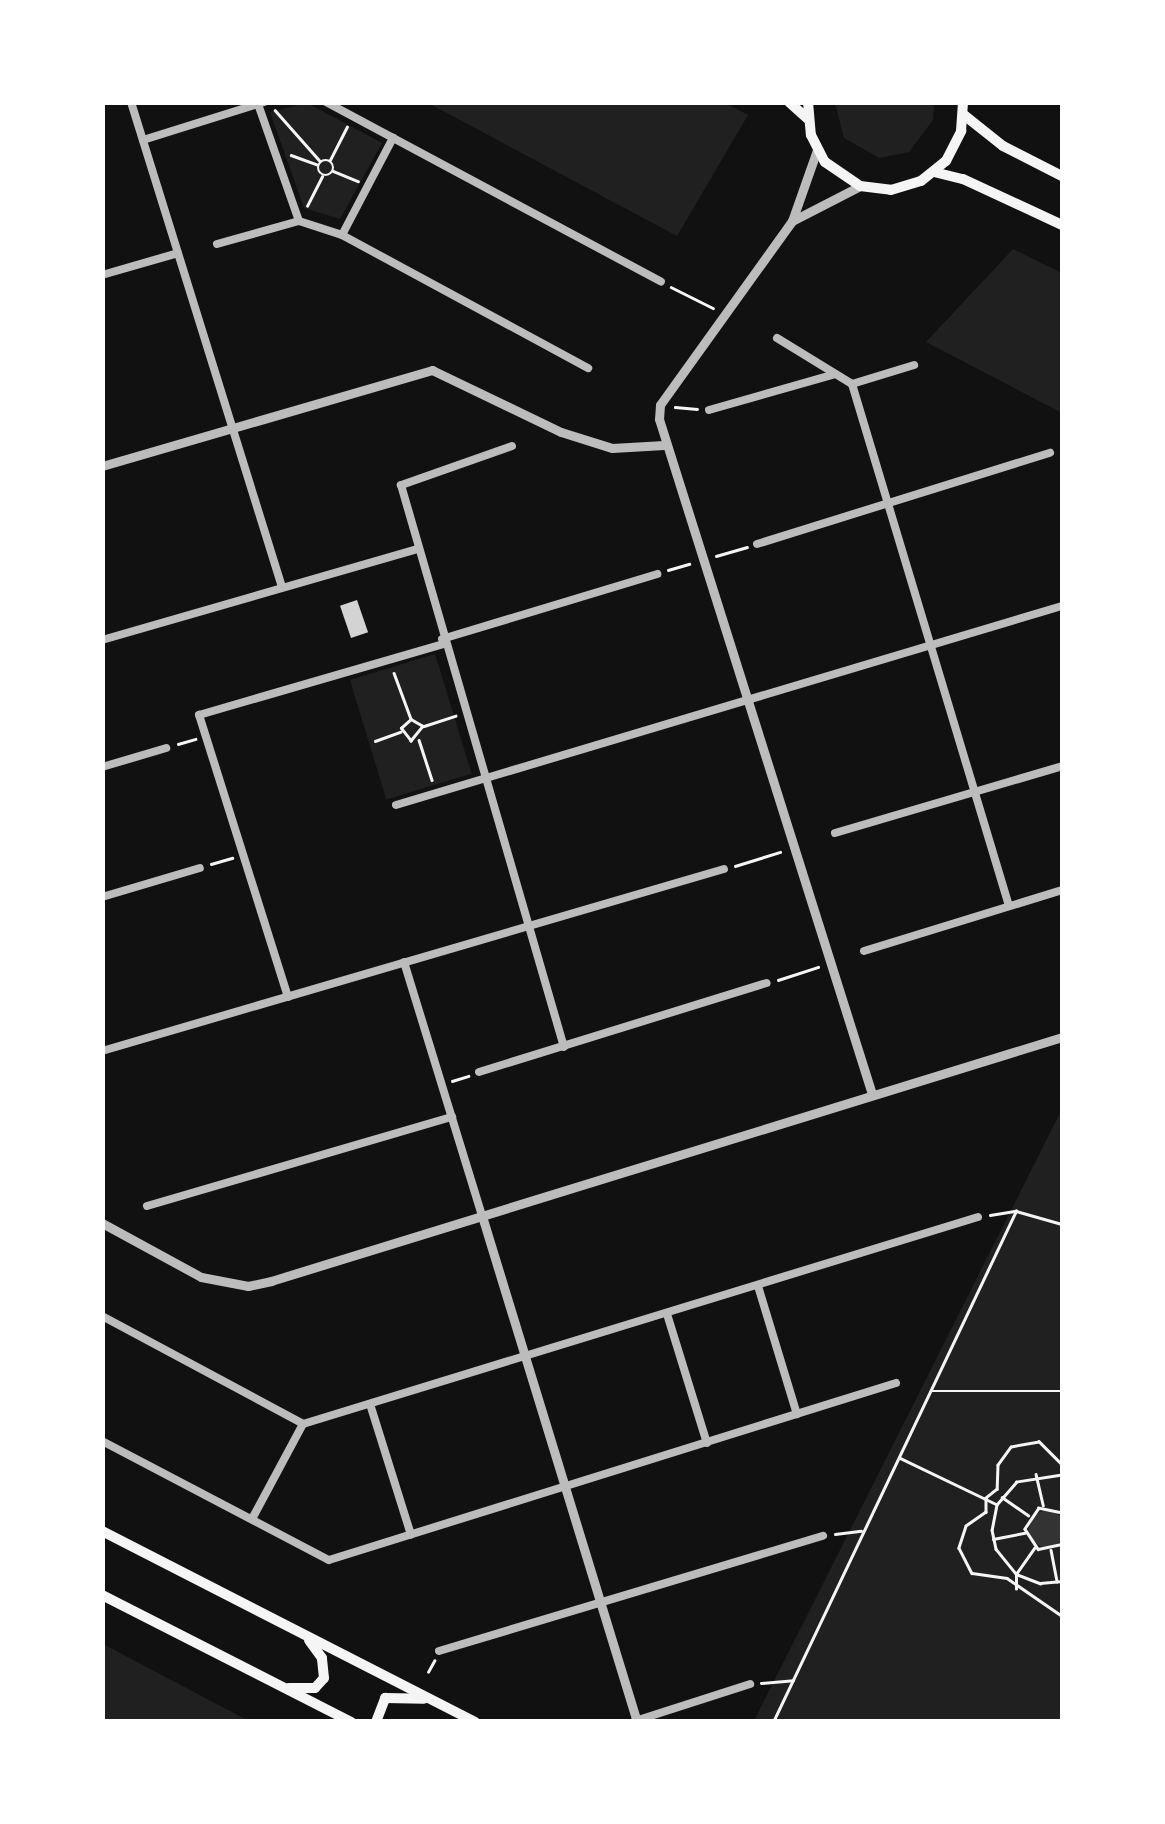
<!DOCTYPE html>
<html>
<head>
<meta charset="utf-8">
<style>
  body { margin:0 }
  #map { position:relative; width:1165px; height:1824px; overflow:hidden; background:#111; font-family:"Space Grotesk",sans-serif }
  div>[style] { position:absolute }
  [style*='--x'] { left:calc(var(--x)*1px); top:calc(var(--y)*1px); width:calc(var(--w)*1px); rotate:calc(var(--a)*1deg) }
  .green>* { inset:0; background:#202020; transform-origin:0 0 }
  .water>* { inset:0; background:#333 }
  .round { border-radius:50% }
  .building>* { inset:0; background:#d3d3d3; transform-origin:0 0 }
  .path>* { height:2.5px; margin:-1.25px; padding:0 1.25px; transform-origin:1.25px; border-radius:1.25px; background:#f5f5f5 }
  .path>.ring { margin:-1.25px; padding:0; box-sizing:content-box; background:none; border:2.5px solid #f5f5f5; border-radius:50% }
  .minor>* { height:8px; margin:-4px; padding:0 4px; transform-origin:4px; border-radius:4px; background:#bcbcbc }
  .tertiary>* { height:9px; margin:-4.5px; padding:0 4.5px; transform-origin:4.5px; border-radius:4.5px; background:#bcbcbc }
  .secondary>* { height:10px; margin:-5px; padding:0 5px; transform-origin:5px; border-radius:5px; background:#f5f5f5 }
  span { translate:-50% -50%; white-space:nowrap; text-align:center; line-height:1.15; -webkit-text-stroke:9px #fff; paint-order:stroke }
  .frame { position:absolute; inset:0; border:105px solid #fff; pointer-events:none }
</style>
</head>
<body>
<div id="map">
  <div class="green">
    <i style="clip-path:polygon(723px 102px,748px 115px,677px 236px,428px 103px)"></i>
    <i style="clip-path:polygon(307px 103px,382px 143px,340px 219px,304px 208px,270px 112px)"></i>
    <i style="clip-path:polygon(835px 103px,934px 103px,933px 120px,909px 152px,879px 158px,844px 138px)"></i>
    <i style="clip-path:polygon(1013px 249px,1062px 273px,1062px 413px,926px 342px)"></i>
    <i style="left:435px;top:654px;width:125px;height:89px;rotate:73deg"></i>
    <i style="clip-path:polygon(1062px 1109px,1062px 1721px,754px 1721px)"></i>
    <i style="clip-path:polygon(103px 1644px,249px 1721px,103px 1721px)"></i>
  </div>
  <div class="water">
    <i class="round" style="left:1029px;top:1511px;width:36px;height:36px"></i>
  </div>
  <div class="building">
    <i style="left:357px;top:600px;width:34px;height:18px;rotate:71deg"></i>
  </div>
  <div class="path">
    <i style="--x:275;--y:110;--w:68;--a:48.6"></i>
    <i style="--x:291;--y:155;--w:27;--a:20"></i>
    <i class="ring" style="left:318px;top:160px;width:13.5px;height:13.5px"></i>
    <i style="--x:330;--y:160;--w:37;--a:-63"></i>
    <i style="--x:333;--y:171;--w:27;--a:22"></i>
    <i style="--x:307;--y:206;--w:33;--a:-63"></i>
    <i style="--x:671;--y:287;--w:47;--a:26.6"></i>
    <i style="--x:675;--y:407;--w:22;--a:5"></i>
    <i style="--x:716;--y:556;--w:32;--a:-16"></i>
    <i style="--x:668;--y:570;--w:22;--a:-16"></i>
    <i style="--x:394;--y:673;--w:49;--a:69.7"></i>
    <i style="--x:411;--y:719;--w:14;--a:30"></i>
    <i style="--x:423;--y:726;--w:19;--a:129"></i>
    <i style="--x:411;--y:741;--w:16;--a:-128"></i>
    <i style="--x:401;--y:728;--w:13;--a:-42"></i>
    <i style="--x:424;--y:726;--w:33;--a:-18"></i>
    <i style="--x:419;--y:740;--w:42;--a:72"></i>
    <i style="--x:375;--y:741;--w:27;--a:-20"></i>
    <i style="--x:178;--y:744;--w:18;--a:-16"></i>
    <i style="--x:211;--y:864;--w:22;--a:-16"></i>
    <i style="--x:735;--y:866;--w:47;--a:-17.3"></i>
    <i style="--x:778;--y:980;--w:42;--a:-18"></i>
    <i style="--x:452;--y:1081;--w:17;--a:-17"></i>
    <i style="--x:990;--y:1215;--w:26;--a:-9"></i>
    <i style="--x:1016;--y:1211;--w:48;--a:15.8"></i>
    <i style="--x:931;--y:1391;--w:131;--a:0"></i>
    <i style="--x:900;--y:1458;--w:106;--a:25.6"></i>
    <i style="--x:1062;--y:1465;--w:33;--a:-135"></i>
    <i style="--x:1039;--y:1442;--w:28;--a:170"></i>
    <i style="--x:1011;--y:1447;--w:22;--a:126"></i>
    <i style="--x:998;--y:1465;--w:24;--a:92"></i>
    <i style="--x:997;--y:1489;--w:14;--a:141"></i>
    <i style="--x:986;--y:1498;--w:14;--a:90"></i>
    <i style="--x:986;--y:1512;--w:24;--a:145"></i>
    <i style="--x:966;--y:1526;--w:23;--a:108"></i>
    <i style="--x:959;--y:1548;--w:28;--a:63"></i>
    <i style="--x:972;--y:1573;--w:35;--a:8"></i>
    <i style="--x:1007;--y:1578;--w:67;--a:34.6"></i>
    <i style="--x:1036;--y:1474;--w:32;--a:77"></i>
    <i style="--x:1062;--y:1475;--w:46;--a:171.2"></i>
    <i style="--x:1017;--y:1482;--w:30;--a:131"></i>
    <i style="--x:997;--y:1505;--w:25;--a:101"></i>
    <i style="--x:992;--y:1530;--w:19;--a:78"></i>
    <i style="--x:996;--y:1549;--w:32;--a:51"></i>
    <i style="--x:1016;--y:1574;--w:26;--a:21"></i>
    <i style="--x:1040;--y:1583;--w:22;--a:-5"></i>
    <i style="--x:1002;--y:1497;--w:32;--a:35"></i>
    <i style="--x:1062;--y:1513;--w:24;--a:-168"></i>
    <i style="--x:1039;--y:1508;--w:25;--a:124"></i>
    <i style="--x:1025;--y:1529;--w:24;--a:57"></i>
    <i style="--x:1038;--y:1549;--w:25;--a:-12"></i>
    <i style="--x:835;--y:1534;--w:26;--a:-7"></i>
    <i style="--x:993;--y:1539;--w:32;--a:-11"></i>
    <i style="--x:1051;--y:1550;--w:32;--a:79"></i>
    <i style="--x:1016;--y:1589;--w:15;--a:-90"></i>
    <i style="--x:1016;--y:1574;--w:32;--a:-55"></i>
    <i style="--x:428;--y:1672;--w:13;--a:-61"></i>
    <i style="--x:761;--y:1683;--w:32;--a:-5"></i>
    <i style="--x:773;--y:1722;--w:566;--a:-64.57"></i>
  </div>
  <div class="minor">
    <i style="--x:131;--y:102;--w:508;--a:72.71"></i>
    <i style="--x:326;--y:102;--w:380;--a:28.2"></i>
    <i style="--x:258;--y:104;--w:124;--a:70.7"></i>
    <i style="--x:143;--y:140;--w:127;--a:-17.4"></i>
    <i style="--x:342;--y:235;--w:110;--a:-62.3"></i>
    <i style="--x:217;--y:244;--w:85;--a:-15.7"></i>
    <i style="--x:299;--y:221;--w:45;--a:18"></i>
    <i style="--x:342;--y:235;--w:280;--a:28.4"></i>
    <i style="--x:102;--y:275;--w:79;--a:-16.1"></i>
    <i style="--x:777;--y:338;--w:88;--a:31.5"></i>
    <i style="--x:852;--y:384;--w:545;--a:73.26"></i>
    <i style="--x:852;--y:384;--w:65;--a:-17"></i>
    <i style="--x:709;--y:410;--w:131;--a:-15.9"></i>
    <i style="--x:512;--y:446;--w:118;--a:160.6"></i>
    <i style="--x:401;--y:485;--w:585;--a:73.83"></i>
    <i style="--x:757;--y:544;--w:307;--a:-17.3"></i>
    <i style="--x:442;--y:639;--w:225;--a:-16.8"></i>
    <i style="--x:102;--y:640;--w:328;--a:-16.1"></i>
    <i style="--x:102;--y:767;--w:67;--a:-16.5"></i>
    <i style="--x:396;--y:805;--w:695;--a:-16.64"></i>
    <i style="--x:835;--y:833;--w:237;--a:-16.4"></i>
    <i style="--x:102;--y:897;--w:102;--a:-16.5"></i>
    <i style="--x:864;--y:951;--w:207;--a:-17.1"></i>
    <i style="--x:404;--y:962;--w:266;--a:72.9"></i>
    <i style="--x:288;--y:997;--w:296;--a:-107.5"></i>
    <i style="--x:199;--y:715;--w:255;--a:-16.2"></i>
    <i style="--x:102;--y:1051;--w:648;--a:-16.31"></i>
    <i style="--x:479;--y:1072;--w:301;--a:-17.2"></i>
    <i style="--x:147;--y:1206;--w:318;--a:-16.3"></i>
    <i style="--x:758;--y:1286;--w:134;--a:73.1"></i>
    <i style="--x:667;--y:1314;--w:135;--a:72.8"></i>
    <i style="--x:102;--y:1316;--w:228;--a:28.2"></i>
    <i style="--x:303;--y:1424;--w:706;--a:-17.05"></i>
    <i style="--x:370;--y:1404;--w:137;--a:72.6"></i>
    <i style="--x:102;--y:1441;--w:256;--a:27.7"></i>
    <i style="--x:329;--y:1560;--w:594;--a:-17.34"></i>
    <i style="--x:252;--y:1519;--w:108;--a:-61.8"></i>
    <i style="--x:439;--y:1651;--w:401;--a:-16.7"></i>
    <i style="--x:635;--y:1721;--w:121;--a:-17.8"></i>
  </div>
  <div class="tertiary">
    <i style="--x:817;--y:150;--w:75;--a:109.4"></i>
    <i style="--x:792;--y:221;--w:226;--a:125.7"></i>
    <i style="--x:660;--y:405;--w:14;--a:94"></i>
    <i style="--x:659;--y:419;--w:708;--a:72.49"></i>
    <i style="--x:792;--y:221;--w:76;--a:-27.2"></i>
    <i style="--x:102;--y:466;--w:344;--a:-16.2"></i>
    <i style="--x:432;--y:370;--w:143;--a:25.7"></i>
    <i style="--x:561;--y:432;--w:53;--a:17.4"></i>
    <i style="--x:612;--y:448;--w:52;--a:-3.3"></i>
    <i style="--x:482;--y:1216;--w:529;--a:72.97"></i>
    <i style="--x:102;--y:1223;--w:113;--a:28.6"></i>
    <i style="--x:201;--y:1277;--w:48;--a:10.8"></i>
    <i style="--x:248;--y:1286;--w:24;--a:-12"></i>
    <i style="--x:271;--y:1281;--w:828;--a:-17.14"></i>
  </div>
  <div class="secondary">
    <i style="--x:789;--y:102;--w:25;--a:42"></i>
    <i style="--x:808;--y:102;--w:33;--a:85"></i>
    <i style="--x:811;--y:135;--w:30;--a:63"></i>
    <i style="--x:825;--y:162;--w:42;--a:34.4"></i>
    <i style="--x:860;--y:186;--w:31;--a:7"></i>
    <i style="--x:891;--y:190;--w:31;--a:-17"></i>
    <i style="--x:921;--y:181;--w:32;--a:-39"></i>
    <i style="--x:946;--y:161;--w:34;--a:-63"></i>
    <i style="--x:961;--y:131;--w:29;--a:-86"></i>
    <i style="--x:964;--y:115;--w:50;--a:38.5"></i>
    <i style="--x:1003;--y:146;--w:66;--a:27"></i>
    <i style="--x:934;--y:172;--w:30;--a:14"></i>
    <i style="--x:963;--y:179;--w:109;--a:24.9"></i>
    <i style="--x:102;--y:1531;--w:419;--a:27.1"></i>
    <i style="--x:102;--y:1595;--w:280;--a:27"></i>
    <i style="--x:289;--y:1688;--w:26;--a:0"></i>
    <i style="--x:315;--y:1688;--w:13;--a:-48"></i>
    <i style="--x:324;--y:1678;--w:20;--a:-96"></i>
    <i style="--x:322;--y:1658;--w:22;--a:-126"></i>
    <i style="--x:376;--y:1722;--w:26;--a:-69"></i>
    <i style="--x:385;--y:1698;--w:39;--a:1"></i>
  </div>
  <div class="frame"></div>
</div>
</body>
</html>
